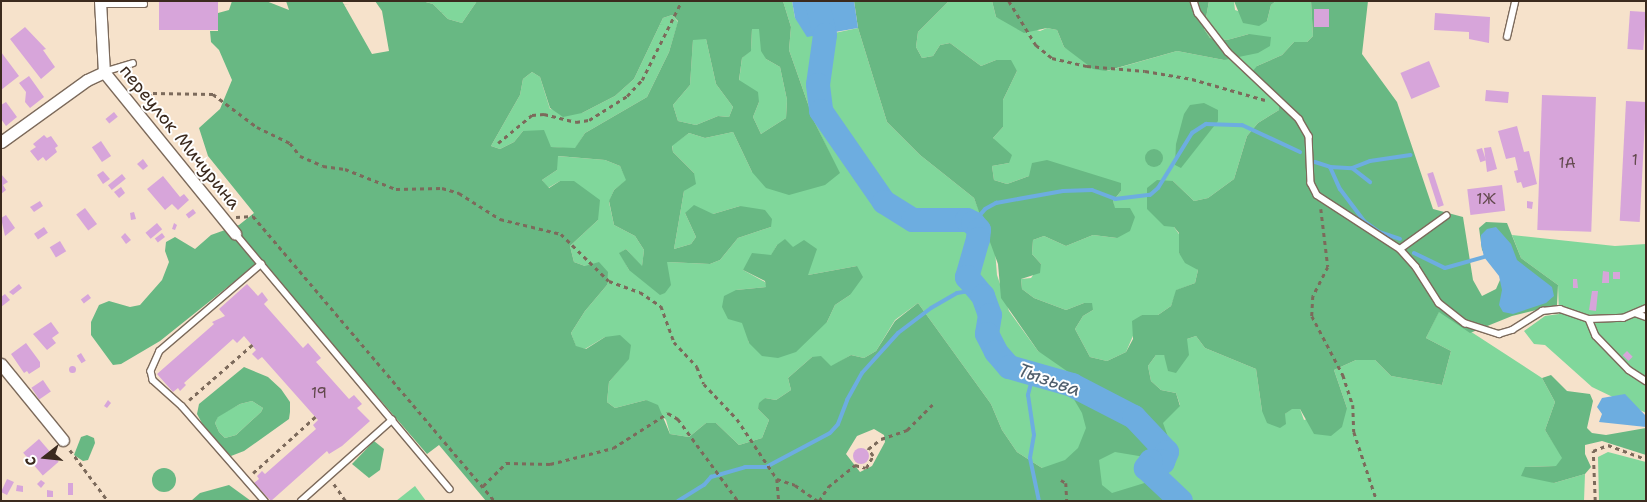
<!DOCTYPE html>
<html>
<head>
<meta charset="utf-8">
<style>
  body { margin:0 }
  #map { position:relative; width:1647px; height:502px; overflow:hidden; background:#f6e2cb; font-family:"Shantell Sans",sans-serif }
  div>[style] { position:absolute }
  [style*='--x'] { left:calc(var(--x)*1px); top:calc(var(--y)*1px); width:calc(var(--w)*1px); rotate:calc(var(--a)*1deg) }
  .green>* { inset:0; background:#80d79b }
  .forest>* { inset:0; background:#68b883 }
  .round { border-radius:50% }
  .water>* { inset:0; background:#6dade0 }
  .stream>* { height:4px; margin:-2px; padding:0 2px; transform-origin:2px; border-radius:2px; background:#6dade0 }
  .river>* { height:24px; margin:-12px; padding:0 12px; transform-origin:12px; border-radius:12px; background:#6dade0 }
  .building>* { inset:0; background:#d7a5da; transform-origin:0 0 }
  .path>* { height:2.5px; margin-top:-1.25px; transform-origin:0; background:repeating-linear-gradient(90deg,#7c6a5b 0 4px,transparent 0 8px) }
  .roads { filter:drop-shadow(1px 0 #7c6a5b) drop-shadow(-1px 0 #7c6a5b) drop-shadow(0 1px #7c6a5b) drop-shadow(0 -1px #7c6a5b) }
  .service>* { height:5.5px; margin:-2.75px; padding:0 2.75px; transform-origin:2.75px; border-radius:2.75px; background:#fff }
  .minor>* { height:11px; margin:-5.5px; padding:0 5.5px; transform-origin:5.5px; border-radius:5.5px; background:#fff }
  span { translate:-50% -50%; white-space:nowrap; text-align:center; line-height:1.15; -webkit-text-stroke:4px #fff; paint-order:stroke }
  .number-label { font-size:15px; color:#62494d }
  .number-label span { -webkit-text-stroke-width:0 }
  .street-label { font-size:18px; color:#3b2a1e }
  .water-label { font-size:19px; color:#4f5e6c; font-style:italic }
  .frame { position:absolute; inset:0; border:2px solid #3b2a1e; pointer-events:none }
  .north { position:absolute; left:20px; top:432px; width:50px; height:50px; -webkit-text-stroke:4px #fff; paint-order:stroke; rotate:254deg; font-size:14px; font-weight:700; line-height:20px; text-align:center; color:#3b2a1e }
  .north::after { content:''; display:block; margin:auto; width:18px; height:22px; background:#3b2a1e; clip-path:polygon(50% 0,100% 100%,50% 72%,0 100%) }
</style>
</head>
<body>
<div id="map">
  <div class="green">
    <i style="clip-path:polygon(422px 1px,477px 1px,462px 23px,448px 19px,433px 4px)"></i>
    <i style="clip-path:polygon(evenodd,783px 1px,792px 1px,795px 18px,825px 35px,858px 28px,887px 122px,920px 155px,974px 198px,995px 250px,997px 275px,1009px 311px,1038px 351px,1176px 409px,1180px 405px,1176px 393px,1161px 390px,1151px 381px,1148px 366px,1156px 355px,1164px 355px,1168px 362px,1187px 339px,1196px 336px,1205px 348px,1256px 369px,1262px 411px,1285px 414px,1291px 409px,1300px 409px,1304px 420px,1347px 408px,1334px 370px,1356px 360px,1375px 360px,1391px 376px,1442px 385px,1451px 351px,1426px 338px,1439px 311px,1542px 378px,1555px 402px,1545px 430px,1563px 458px,1557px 466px,1525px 467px,1554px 483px,1585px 474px,1584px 501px,1177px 501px,1158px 482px,1113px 498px,1042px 468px,1017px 452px,1002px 430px,991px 404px,918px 303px,895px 320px,876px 351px,864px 358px,851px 355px,831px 367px,812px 357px,788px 378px,791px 390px,776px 400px,765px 398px,758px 409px,769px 420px,762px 438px,739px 445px,716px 423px,706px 423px,689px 437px,670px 434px,666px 420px,646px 400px,615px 408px,607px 402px,609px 382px,629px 358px,605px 337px,585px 349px,576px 347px,571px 333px,585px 311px,607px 285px,585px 266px,574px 262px,570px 246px,598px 220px,560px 181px,548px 188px,542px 180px,557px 170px,557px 156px,605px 160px,620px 166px,627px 180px,614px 190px,609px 202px,614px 225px,635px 236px,644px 250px,642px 267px,626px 249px,620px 253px,629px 270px,667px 262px,710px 264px,720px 260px,738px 238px,771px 227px,740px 206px,713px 214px,685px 213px,696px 237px,691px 244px,674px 249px,684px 191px,694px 173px,673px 152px,672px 145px,689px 133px,705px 138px,733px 132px,752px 172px,839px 173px,814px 121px,789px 50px,791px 27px,783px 1px,777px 245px,793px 248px,808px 275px,857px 266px,850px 295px,835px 305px,827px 322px,749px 343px,736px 290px,767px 287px,765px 282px,743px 270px,771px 256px,777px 245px)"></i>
    <i style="clip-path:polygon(949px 1px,992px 1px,996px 17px,1040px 31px,1047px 28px,1057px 30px,1064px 47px,1107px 71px,1177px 51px,1224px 60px,1249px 34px,1227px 40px,1210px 38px,1204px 29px,1209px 1px,1234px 1px,1235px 10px,1267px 21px,1271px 5px,1276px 1px,1311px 1px,1313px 36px,1307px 42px,1294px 42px,1282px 55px,1257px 66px,1279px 101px,1279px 110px,1258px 123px,1247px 136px,1234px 179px,1208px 198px,1194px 201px,1173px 181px,1174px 227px,1179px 234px,1179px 253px,1198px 270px,1195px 283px,1177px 290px,1171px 306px,1158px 315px,1142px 315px,1126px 352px,1107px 361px,1090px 357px,1075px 329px,1083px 316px,1093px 310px,1084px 303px,1066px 310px,1034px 298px,1022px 289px,1021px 279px,1031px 278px,1041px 264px,1032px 254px,1033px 240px,1044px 236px,1066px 246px,1093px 235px,1117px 238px,1113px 201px,1121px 191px,1029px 176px,1007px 184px,994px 180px,992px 166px,1009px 163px,993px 138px,1003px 127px,1003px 100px,1017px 71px,996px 60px,981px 66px,950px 43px,940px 45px,933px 56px,922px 58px,916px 47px,918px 32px)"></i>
    <i style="clip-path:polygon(672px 15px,678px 22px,669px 52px,647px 97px,585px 133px,575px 149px,551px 147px,523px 131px,514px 142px,500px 149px,491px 146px,520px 95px,523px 79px,532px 72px,540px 77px,550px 109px,582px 113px,615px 96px,634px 79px,663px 18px)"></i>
    <i style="clip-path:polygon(752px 29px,760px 29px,766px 59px,780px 67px,787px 100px,786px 118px,761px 134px,753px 117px,759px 102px,739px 81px,742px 58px,751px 50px)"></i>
    <i style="clip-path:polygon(693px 39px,706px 39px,716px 84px,733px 107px,729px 117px,718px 116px,696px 125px,678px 121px,673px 105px,690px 85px)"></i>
    <i style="clip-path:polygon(1512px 235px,1615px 246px,1646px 244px,1646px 413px,1592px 387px,1545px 345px,1534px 344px,1524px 331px,1545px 316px,1559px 314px,1558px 285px,1521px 258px)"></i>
    <i style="clip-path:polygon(252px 401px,263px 408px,261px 412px,236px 435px,225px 438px,219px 432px,215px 423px,218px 416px,240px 404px)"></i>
    <i style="clip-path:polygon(1608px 452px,1646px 462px,1646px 501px,1599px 501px,1598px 457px)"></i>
    <i style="clip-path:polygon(415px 486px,426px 501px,396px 501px)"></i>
  </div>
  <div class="forest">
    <i style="clip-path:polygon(evenodd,232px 1px,266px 1px,289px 10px,286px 1px,342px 1px,372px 54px,389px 51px,382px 11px,375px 1px,422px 1px,433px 4px,448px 19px,462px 23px,477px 1px,783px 1px,791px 27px,789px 50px,814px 121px,840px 173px,825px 185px,789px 195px,766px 188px,752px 172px,733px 132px,705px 138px,689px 133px,672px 146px,673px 152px,694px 173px,696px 184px,684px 191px,674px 249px,691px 244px,696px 237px,685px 213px,694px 205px,713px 214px,740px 206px,765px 210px,772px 219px,771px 227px,738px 238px,720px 260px,710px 264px,667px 262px,671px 285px,665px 293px,660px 295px,629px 270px,619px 253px,626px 249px,642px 266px,644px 250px,635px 236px,614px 225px,609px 201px,614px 190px,626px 180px,620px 166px,605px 160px,558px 156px,557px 170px,542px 180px,549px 188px,560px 181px,574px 181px,600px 200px,598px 220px,570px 246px,574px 262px,585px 266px,599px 262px,608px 272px,607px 285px,585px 311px,571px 333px,576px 346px,586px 349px,605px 337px,620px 335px,631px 345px,629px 359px,609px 382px,607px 402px,615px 408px,646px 400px,658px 405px,670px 434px,689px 437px,706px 423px,716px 423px,739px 445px,762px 438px,769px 420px,758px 409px,759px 403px,765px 398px,776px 400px,791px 390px,788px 378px,812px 357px,821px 356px,831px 366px,851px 355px,864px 358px,876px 351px,895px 321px,918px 303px,991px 404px,1002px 430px,1017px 452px,1042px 468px,1065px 460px,1078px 448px,1086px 428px,1082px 413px,1072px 396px,1074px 376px,1038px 351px,1001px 298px,998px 264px,974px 198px,920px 155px,887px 122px,858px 28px,854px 1px,949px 1px,918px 32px,916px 47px,922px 58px,933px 56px,940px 45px,950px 43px,981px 66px,996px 60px,1011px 60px,1017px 71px,1003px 100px,1003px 127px,993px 138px,1012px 155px,1009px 163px,992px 166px,994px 180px,1007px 184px,1029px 176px,1032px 163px,1047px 160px,1121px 183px,1121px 191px,1113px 201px,1115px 208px,1130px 208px,1135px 217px,1130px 231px,1117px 238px,1093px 235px,1066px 246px,1044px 236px,1033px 240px,1032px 254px,1041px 264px,1040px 273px,1021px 279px,1022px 289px,1034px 298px,1066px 310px,1084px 303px,1092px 303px,1093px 310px,1083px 316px,1075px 329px,1090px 357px,1107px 361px,1126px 352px,1133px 339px,1132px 321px,1142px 315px,1158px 315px,1171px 306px,1176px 290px,1195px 283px,1198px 270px,1185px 263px,1179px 253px,1179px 233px,1174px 227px,1164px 226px,1147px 209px,1147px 188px,1157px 180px,1173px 181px,1194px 201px,1208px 198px,1234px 179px,1247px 136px,1258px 123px,1279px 110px,1279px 101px,1251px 73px,1257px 66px,1282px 55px,1294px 42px,1307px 42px,1313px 36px,1311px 1px,1368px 1px,1362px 54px,1397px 102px,1433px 209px,1463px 217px,1473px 280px,1482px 296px,1496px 289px,1503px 273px,1482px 250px,1479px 228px,1486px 222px,1507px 223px,1521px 258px,1558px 285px,1557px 305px,1512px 316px,1470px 333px,1439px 312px,1426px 338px,1451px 351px,1442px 385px,1391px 376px,1375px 360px,1356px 360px,1334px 370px,1347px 408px,1342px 427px,1331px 436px,1314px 434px,1300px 409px,1292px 409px,1285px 414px,1286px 424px,1280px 428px,1267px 423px,1262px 411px,1256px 369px,1205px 348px,1196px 336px,1187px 339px,1189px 355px,1176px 373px,1168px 371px,1164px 355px,1156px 355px,1148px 366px,1151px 381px,1161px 390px,1176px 393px,1180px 406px,1163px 423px,1172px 448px,1166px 456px,1151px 458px,1115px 452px,1099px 460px,1102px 485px,1112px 493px,1151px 481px,1157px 482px,1177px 501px,486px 501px,439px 445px,427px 454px,260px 261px,160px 341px,121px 364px,113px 365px,91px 335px,91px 322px,99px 305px,109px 301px,130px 307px,140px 305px,162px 280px,169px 262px,165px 251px,166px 242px,175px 237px,195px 249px,211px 235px,239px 225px,254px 213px,208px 156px,199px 128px,220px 109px,232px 80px,219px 50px,211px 42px,210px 31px,218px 31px,218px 13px,229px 10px,232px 1px,672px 15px,678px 21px,669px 52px,647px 97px,585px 133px,575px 148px,551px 147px,544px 130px,523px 131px,514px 142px,500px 149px,491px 146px,520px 95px,523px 79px,532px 72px,540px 77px,550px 108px,563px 117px,582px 113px,615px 96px,634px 79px,663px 18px,672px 15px,232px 1px,752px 29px,759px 29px,761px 51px,766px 59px,780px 67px,787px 100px,786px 118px,761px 134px,753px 117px,759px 102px,758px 92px,739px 80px,742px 58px,751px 51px,752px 29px,232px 1px,706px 39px,716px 84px,733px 107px,729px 117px,718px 116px,696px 125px,678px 121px,673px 105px,690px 85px,693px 40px,706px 39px,232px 1px,874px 429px,884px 435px,885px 442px,872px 466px,860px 472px,846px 454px,857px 436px,874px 429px)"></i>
    <i style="clip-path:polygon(992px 1px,1209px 1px,1204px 29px,1210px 38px,1227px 40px,1249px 34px,1271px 37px,1270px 46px,1258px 53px,1224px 60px,1177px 51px,1106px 71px,1093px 69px,1064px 47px,1057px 30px,1047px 28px,1024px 33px,996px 17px)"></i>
    <i style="clip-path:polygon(1234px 1px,1276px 1px,1271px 5px,1267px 21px,1259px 26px,1243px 23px)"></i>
    <i style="clip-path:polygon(1204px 103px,1218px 110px,1218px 121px,1181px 168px,1175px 165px,1176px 144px,1184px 114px,1190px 105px)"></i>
    <i class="round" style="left:1145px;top:149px;width:18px;height:18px"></i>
    <i style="clip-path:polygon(785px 239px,793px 247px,804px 240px,817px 249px,808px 275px,857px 266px,863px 277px,850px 295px,835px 305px,827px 322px,796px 352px,778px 358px,762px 356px,749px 343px,742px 323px,728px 319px,722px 307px,724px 296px,736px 290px,766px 287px,765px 281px,743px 270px,752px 253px,771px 255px,777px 245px)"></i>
    <i style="clip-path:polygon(evenodd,244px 367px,268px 377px,281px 389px,290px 402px,290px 412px,289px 419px,244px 451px,231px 456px,208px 434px,197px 414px,199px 404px,244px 367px,252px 401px,263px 408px,261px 412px,236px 435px,225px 438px,219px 432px,215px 423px,218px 417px,240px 404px,252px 401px)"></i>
    <i style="clip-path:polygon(1551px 375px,1567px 391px,1590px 394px,1593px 401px,1587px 428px,1592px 433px,1606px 435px,1646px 428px,1646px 455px,1602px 441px,1585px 445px,1585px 454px,1591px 467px,1585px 474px,1554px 483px,1521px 476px,1525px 467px,1556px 466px,1562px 458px,1545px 430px,1555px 402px,1542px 378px)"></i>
    <i style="clip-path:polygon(87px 435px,94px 438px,95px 443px,88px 460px,83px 461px,74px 455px,81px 437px)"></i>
    <i style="clip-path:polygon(374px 441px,384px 449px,380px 470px,369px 478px,352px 464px)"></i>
    <i class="round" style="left:152px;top:468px;width:24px;height:24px"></i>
    <i style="clip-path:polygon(229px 485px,251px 501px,191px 501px,200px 493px)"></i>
  </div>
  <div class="water">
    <i style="clip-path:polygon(792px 1px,854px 1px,858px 28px,807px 37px,795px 18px)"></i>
    <i style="clip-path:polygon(1496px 227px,1511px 244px,1517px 260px,1552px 287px,1554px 296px,1546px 303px,1513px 314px,1503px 312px,1499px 305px,1502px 290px,1499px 276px,1484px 257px,1481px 244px,1481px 235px,1487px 229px)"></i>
    <i style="clip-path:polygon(1625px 394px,1646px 416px,1646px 427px,1599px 422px,1602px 414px,1597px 407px,1602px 398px)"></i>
  </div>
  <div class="stream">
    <i style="--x:1315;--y:162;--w:16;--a:18"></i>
    <i style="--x:1330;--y:167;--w:22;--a:3"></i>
    <i style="--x:1352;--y:168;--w:19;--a:-21"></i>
    <i style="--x:1370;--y:161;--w:41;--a:-8.3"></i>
    <i style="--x:1330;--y:167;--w:24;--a:66"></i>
    <i style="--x:1340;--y:189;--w:40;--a:53"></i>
    <i style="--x:1364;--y:221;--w:19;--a:36"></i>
    <i style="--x:1379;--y:232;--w:22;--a:18"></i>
    <i style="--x:1352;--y:168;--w:23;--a:38"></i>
    <i style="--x:973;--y:223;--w:18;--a:-49"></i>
    <i style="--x:985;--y:209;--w:13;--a:-29"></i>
    <i style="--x:996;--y:203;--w:68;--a:-10.2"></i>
    <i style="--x:1063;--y:191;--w:29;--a:-2"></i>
    <i style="--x:1092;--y:190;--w:25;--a:21"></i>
    <i style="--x:1115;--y:199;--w:35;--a:-7"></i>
    <i style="--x:1150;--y:195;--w:11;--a:-41"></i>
    <i style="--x:1158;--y:188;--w:65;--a:-58.3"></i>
    <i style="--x:1192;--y:133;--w:17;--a:-33"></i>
    <i style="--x:1206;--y:124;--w:36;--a:2"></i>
    <i style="--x:1242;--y:125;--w:64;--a:25"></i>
    <i style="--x:1414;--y:253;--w:34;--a:26"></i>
    <i style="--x:1445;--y:268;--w:41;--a:-15.8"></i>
    <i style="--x:1033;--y:376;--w:20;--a:105"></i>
    <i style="--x:1028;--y:395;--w:40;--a:81.5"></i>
    <i style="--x:1034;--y:435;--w:23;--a:100"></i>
    <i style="--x:1030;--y:458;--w:44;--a:78.2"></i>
    <i style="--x:678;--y:501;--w:31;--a:-32"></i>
    <i style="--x:704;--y:485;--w:11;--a:-49"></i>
    <i style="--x:711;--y:477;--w:35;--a:-16"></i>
    <i style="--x:745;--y:467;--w:21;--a:0"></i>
    <i style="--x:766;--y:467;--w:72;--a:-28"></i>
    <i style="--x:830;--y:433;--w:12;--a:-48"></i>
    <i style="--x:838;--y:424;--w:26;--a:-69"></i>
    <i style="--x:847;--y:400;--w:31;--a:-61"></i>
    <i style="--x:862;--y:373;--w:54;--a:-48"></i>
    <i style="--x:898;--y:333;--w:41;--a:-37.1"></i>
    <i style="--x:931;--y:308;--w:30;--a:-30"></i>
    <i style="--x:957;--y:293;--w:20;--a:-9"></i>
  </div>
  <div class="river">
    <i style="--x:817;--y:1;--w:35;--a:77"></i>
    <i style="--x:825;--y:35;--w:50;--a:98"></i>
    <i style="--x:818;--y:85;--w:26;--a:83"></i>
    <i style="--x:821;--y:111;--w:111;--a:55.3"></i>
    <i style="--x:884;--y:202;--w:34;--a:32"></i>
    <i style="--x:913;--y:220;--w:54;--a:0"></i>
    <i style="--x:967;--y:220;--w:7;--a:27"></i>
    <i style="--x:973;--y:223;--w:9;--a:49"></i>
    <i style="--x:979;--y:230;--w:9;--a:96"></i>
    <i style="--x:978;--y:239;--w:40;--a:106"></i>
    <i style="--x:967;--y:277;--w:25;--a:50"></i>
    <i style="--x:983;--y:296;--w:20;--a:70"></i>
    <i style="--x:990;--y:315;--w:19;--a:99"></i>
    <i style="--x:987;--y:334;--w:20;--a:63"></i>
    <i style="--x:996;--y:352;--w:20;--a:49"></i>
    <i style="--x:1009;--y:367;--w:66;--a:15.9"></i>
    <i style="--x:1072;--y:385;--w:70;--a:27.3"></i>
    <i style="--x:1134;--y:417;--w:48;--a:46.7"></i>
    <i style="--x:1167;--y:452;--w:11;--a:112"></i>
    <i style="--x:1163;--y:462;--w:12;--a:-175"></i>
    <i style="--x:1151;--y:461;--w:9;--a:126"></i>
    <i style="--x:1146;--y:468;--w:48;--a:43.3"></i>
  </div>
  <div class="building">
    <i style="left:159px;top:1px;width:59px;height:29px"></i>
    <i style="left:1314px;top:9px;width:15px;height:18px"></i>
    <i style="left:1630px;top:11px;width:16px;height:38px;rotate:4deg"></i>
    <i style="clip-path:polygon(1435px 13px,1490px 17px,1489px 43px,1469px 39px,1469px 32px,1434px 30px)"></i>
    <i style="clip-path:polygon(25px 27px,46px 49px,43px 50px,55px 67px,41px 79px,10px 39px)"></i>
    <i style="clip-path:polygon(1px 52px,19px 76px,1px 90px)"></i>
    <i style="left:1429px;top:61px;width:28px;height:31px;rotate:67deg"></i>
    <i style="clip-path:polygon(29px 76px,44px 97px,30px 108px,25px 102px,26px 92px,19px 83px)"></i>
    <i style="left:1486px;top:90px;width:23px;height:11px;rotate:5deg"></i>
    <i style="left:1542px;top:95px;width:54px;height:135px;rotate:2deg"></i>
    <i style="left:1626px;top:101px;width:20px;height:120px;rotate:3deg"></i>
    <i style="clip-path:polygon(6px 102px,17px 117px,6px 126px,1px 119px,1px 105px)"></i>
    <i style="left:114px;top:112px;width:6px;height:11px;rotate:51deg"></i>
    <i style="clip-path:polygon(1517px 126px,1524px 152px,1529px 151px,1537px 184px,1523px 188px,1521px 182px,1517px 183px,1514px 171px,1518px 170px,1515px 157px,1506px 159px,1498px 131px)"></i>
    <i style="clip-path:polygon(44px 135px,47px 138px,51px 136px,58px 146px,55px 148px,57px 152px,46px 161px,43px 157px,38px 161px,30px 151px,36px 147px,33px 144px)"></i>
    <i style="left:101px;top:141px;width:18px;height:11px;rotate:56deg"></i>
    <i style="clip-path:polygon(1491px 147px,1497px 169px,1487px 172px,1484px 148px)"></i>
    <i style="left:1482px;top:148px;width:13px;height:6px;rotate:72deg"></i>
    <i style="clip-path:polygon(143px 159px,148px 166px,143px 170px,137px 164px)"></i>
    <i style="clip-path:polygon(103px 171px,110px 179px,103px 184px,97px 175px)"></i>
    <i style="left:1433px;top:172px;width:35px;height:6px;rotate:72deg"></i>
    <i style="clip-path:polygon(1px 174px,8px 182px,3px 185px,6px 190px,1px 194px)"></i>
    <i style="left:122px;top:174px;width:6px;height:18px;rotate:51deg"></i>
    <i style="clip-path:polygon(163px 176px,180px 197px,184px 194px,189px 200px,178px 210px,172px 204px,165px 210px,147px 189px)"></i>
    <i style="left:1502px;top:185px;width:26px;height:35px;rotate:83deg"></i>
    <i style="clip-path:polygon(121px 187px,125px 193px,119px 198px,114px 192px)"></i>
    <i style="clip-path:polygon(40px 201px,43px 206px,34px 212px,30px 207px)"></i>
    <i style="clip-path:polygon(1527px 201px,1533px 202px,1532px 209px,1527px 208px)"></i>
    <i style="left:85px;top:208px;width:20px;height:11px;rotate:53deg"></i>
    <i style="left:193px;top:209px;width:5px;height:9px;rotate:53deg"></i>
    <i style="clip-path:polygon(134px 212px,136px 219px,131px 220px,130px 213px)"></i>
    <i style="clip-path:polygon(6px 215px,15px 228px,5px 236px,1px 218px)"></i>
    <i style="left:157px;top:223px;width:8px;height:15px;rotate:50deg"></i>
    <i style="clip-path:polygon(174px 223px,177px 225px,175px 230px,172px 229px)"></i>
    <i style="left:44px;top:227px;width:7px;height:12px;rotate:56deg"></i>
    <i style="clip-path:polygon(125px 233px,131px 240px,126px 244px,121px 237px)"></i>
    <i style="left:162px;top:233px;width:5px;height:9px;rotate:53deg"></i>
    <i style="left:60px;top:241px;width:12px;height:12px;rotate:59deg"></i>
    <i style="clip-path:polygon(1603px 271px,1609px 272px,1609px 283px,1602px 283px)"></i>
    <i style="left:1613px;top:272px;width:7px;height:7px"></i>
    <i style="clip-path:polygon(1573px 279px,1577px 279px,1578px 288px,1573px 288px)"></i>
    <i style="clip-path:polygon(19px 284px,22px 288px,13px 295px,9px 292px)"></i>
    <i style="clip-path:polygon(247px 284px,258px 296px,262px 292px,268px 300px,264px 304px,303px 348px,308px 343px,321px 358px,316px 362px,349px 399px,354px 395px,362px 404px,357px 408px,370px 421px,342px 446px,329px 454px,327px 451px,271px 501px,254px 483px,259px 479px,257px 476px,262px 471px,265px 474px,316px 429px,313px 425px,318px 420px,262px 357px,258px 360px,252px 354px,256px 350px,244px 336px,237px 343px,233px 339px,184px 383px,186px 385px,180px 391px,178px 388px,173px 392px,157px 374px,214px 324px,212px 322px,225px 316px,219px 309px)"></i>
    <i style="clip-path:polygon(1592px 291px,1598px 291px,1596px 311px,1589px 310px)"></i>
    <i style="clip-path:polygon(5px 294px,10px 300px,1px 307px,1px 297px)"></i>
    <i style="left:88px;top:294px;width:5px;height:9px;rotate:53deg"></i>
    <i style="clip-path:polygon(51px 322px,59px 333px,52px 338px,56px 343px,47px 350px,33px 334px)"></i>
    <i style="clip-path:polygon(26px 343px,40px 362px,40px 367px,29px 374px,27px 371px,24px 373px,11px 354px)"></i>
    <i style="left:1627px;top:351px;width:8px;height:6px;rotate:45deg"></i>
    <i style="left:81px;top:353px;width:9px;height:5px;rotate:58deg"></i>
    <i class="round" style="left:68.5px;top:365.5px;width:7px;height:7px"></i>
    <i style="left:43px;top:380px;width:14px;height:14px;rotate:56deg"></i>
    <i style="clip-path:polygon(108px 400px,111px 403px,107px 408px,104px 406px)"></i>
    <i style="left:39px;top:439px;width:30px;height:21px;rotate:49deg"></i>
    <i class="round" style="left:853px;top:448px;width:16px;height:16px"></i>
    <i style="clip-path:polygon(7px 479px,14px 482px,7px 495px,1px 492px)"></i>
    <i style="clip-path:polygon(41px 480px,45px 483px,41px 488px,37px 484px)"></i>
    <i style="left:68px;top:483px;width:5px;height:12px"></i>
    <i style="clip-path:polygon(17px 485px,23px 486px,23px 492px,16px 491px)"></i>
    <i style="clip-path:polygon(47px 490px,53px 491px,53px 497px,47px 497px)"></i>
  </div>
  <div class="path">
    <i style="--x:1009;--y:1;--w:52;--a:58.5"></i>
    <i style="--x:1036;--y:45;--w:21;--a:39"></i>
    <i style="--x:1052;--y:58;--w:36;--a:13"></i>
    <i style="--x:1087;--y:66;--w:58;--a:4.9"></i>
    <i style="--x:1145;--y:71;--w:48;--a:9.7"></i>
    <i style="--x:1192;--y:79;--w:76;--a:16"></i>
    <i style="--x:140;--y:97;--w:14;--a:-17"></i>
    <i style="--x:153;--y:93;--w:60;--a:1"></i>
    <i style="--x:213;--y:94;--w:55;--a:36.9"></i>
    <i style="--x:257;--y:127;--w:37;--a:26"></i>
    <i style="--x:290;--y:143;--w:16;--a:52"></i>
    <i style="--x:300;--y:156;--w:25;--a:23"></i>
    <i style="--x:323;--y:166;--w:22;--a:8"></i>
    <i style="--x:345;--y:169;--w:55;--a:21.4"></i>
    <i style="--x:396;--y:189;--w:46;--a:-1.2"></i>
    <i style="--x:442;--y:188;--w:18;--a:16"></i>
    <i style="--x:459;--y:193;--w:49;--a:32.4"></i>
    <i style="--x:500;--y:219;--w:63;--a:13.8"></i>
    <i style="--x:561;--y:234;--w:67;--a:44.4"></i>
    <i style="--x:609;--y:281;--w:33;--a:20"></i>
    <i style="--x:640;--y:292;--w:25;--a:34"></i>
    <i style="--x:661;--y:306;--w:38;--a:70"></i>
    <i style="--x:674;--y:342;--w:34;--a:47"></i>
    <i style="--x:697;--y:367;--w:18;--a:68"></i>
    <i style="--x:704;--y:384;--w:48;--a:46.7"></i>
    <i style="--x:737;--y:419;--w:72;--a:56.3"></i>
    <i style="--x:777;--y:479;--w:19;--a:18"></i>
    <i style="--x:795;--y:485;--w:28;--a:35"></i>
    <i style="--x:498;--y:143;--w:44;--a:-39.5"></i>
    <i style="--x:532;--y:115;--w:12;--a:-5"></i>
    <i style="--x:544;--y:114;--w:33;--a:14"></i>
    <i style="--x:576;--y:122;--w:13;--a:-9"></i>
    <i style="--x:589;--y:120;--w:45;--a:-32.3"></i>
    <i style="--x:627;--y:96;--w:22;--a:-47"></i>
    <i style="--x:642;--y:80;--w:85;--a:-63.4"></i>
    <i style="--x:1321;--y:209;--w:58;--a:83.1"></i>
    <i style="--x:1328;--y:267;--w:33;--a:117"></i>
    <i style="--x:1313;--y:296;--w:20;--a:93"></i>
    <i style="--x:1312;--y:316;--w:67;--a:62.3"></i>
    <i style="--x:1343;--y:375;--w:32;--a:72"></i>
    <i style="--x:1353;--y:405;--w:27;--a:88"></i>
    <i style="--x:1354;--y:432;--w:73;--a:71.6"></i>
    <i style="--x:236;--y:217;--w:17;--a:-3"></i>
    <i style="--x:253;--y:216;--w:374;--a:49.7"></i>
    <i style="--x:189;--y:400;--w:84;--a:-41.1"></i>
    <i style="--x:70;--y:450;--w:64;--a:53.3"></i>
    <i style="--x:253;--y:473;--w:84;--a:-42.1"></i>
    <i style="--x:777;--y:479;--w:22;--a:85"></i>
    <i style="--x:1061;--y:480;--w:6;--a:31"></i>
    <i style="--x:1066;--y:483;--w:18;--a:87"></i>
    <i style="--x:334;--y:484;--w:21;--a:55"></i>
    <i style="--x:483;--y:486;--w:33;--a:-45"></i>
    <i style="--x:506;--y:463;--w:44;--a:1.3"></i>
    <i style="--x:550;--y:464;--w:65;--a:-14.3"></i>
    <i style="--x:613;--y:448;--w:65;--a:-32.5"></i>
    <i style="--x:668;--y:413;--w:12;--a:31"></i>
    <i style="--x:678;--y:419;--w:102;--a:53.8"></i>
    <i style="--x:819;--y:501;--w:17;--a:-57"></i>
    <i style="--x:828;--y:487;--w:35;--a:-39"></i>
    <i style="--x:855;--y:465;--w:11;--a:15"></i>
    <i style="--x:866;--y:468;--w:14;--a:-60"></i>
    <i style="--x:873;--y:456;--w:9;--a:-126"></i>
    <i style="--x:868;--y:449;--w:16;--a:-38"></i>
    <i style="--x:881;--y:439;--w:28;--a:-19"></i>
    <i style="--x:907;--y:430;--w:38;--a:-45"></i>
    <i style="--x:1595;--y:501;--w:50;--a:-92.3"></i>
    <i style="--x:1593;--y:451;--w:16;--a:-22"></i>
    <i style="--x:1608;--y:445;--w:40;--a:20.2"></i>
  </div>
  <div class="roads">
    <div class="service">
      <i style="--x:1194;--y:1;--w:13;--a:72"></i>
      <i style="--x:1198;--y:13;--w:49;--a:52.4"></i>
      <i style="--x:1228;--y:52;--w:98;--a:43.3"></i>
      <i style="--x:1299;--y:119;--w:20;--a:60"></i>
      <i style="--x:1309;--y:136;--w:47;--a:87.6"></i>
      <i style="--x:1311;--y:183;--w:13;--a:63"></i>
      <i style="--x:1317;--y:195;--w:99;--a:33"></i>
      <i style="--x:1400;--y:249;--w:24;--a:48"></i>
      <i style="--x:1416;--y:267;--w:43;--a:57.4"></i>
      <i style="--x:1439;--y:303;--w:33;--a:38"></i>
      <i style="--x:1465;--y:323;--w:36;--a:18"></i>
      <i style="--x:1499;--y:334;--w:14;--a:-17"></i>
      <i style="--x:1512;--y:330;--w:36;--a:-32"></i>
      <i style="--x:1542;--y:311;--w:18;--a:-6"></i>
      <i style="--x:1560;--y:309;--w:31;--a:19"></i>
      <i style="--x:1589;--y:319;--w:34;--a:-2"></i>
      <i style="--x:1623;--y:318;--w:25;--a:-23"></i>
      <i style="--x:100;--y:4;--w:44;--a:0"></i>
      <i style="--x:1507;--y:37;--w:37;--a:-77"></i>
      <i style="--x:104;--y:72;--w:30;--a:-17"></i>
      <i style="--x:235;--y:233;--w:334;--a:50"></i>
      <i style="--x:1400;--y:249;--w:57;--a:-35.7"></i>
      <i style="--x:262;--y:264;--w:134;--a:139.5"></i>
      <i style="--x:160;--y:351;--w:22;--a:114"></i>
      <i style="--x:151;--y:371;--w:9;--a:77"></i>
      <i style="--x:153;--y:380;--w:39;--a:42"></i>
      <i style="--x:182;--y:406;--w:126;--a:48.9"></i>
      <i style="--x:1635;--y:313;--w:12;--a:20"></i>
      <i style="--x:1589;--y:319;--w:18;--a:68"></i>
      <i style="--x:1596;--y:336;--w:47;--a:45.9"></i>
      <i style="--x:1629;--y:370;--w:20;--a:33"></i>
      <i style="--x:301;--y:501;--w:122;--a:-41.7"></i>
    </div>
    <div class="minor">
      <i style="--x:100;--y:1;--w:71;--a:86.8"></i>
      <i style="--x:104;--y:72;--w:208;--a:50.9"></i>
      <i style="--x:1;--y:142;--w:106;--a:-35.8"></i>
      <i style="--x:87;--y:80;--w:19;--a:-25"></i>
      <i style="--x:1;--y:364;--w:98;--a:50.8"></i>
    </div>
  </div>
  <div class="number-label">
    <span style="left:1635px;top:161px">1</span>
    <span style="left:1567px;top:164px">1А</span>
    <span style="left:1486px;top:200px">1Ж</span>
    <span style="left:319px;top:394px">19</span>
  </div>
  <div class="street-label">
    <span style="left:180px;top:137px;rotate:51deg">переулок Мичурина</span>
  </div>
  <div class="water-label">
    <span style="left:1049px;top:380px;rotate:19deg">Тызьва</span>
  </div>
  <div class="frame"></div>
  <div class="north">С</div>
</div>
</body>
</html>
